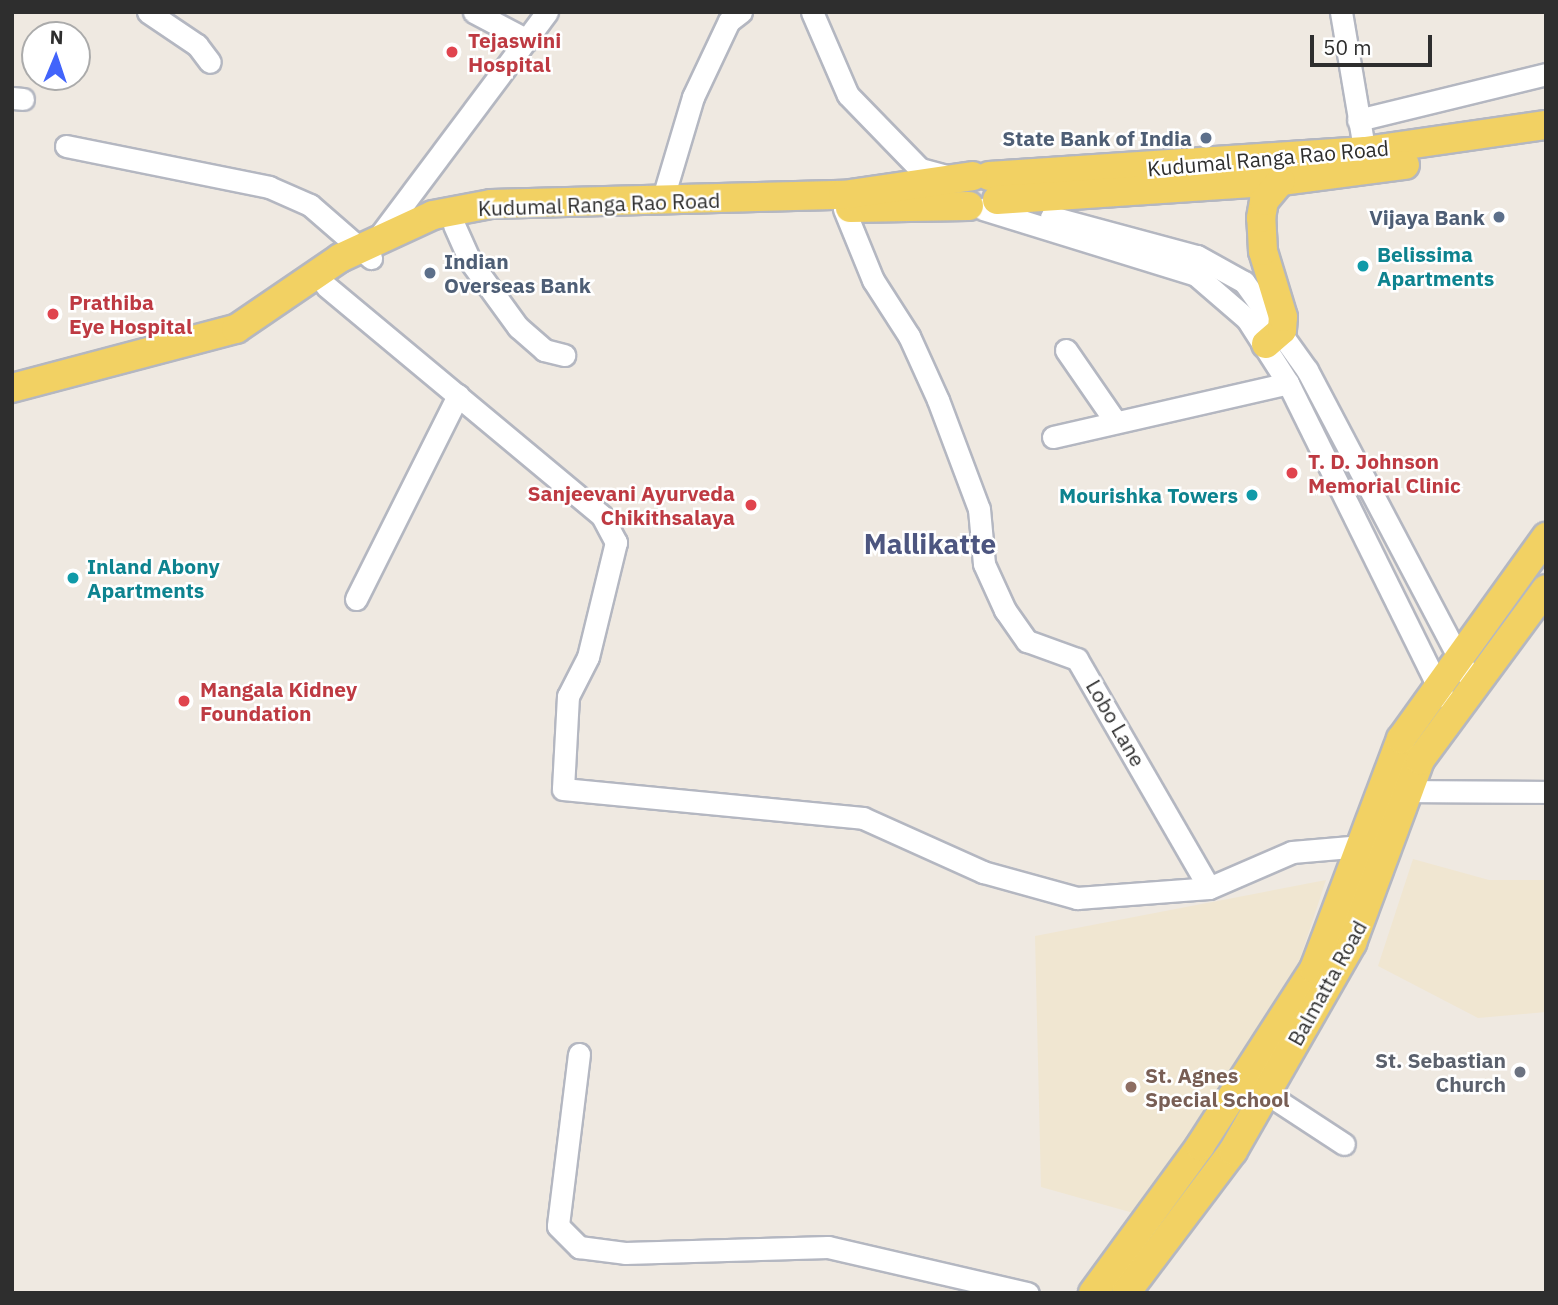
<!DOCTYPE html>
<html>
<head>
<meta charset="utf-8">
<style>
  body { margin:0 }
  #map { position:relative; width:1558px; height:1305px; overflow:hidden; background:#efe9e1; font-family:"IBM Plex Sans",sans-serif }
  div>[style] { position:absolute }
  [style*='--x'] { left:calc(var(--x)*1px); top:calc(var(--y)*1px); width:calc(var(--w)*1px); rotate:calc(var(--a)*1deg) }
  .education>* { inset:0; background:#f0e6d1 }
  .roads { filter:drop-shadow(2px 0 #b4b7c1) drop-shadow(-2px 0 #b4b7c1) drop-shadow(0 2px #b4b7c1) drop-shadow(0 -2px #b4b7c1) }
  .minor>* { height:21px; margin:-10.5px; padding:0 10.5px; transform-origin:10.5px; border-radius:10.5px; background:#fff }
  .major>* { height:28px; margin:-14px; padding:0 14px; transform-origin:14px; border-radius:14px; background:#f2d163 }
  .dots>* { width:19px; height:19px; translate:-50% -50%; box-sizing:border-box; border:4px solid #fff; border-radius:50% }
  span { translate:-50% -50%; white-space:nowrap; text-align:center; line-height:1.15; -webkit-text-stroke:5px #fff; paint-order:stroke }
  .health-label { font-size:21px; color:#be3a42; font-weight:700 }
  .left { translate:0 -50%; text-align:left }
  .right { translate:-100% -50%; text-align:right }
  .service-label { font-size:21px; color:#4e5e75; font-weight:700 }
  .street-label { font-size:21px; color:#2e2e2e }
  .culture-label { font-size:21px; color:#0d838f; font-weight:700 }
  .worship-label { font-size:21px; color:#5b616d; font-weight:700 }
  .education-label { font-size:21px; color:#785e54; font-weight:700 }
  .district-label { font-size:28px; color:#4d5680; font-weight:700 }
  .frame { position:absolute; inset:0; border:14px solid #2e2e2e; pointer-events:none }
  .north { position:absolute; left:21px; top:21px; width:70px; height:70px; box-sizing:border-box; background:#fff; border:2px solid #ababab; border-radius:50%; rotate:2deg; font-size:19px; font-weight:700; line-height:28px; text-align:center; color:#2e2e2e }
  .north::after { content:''; display:block; margin:auto; width:24px; height:32px; background:#4264fb; clip-path:polygon(50% 0,100% 100%,50% 72%,0 100%) }
  .scale { position:absolute; left:1310px; top:35px; width:122px; height:32px; box-sizing:border-box; border:4px solid #2e2e2e; border-top:0; padding-left:9px; font-size:21px; line-height:24px; white-space:nowrap; color:#2e2e2e; -webkit-text-stroke:5px #fff; paint-order:stroke }
</style>
</head>
<body>
<div id="map">
  <div class="education">
    <i style="clip-path:polygon(1413px 859px,1489px 880px,1546px 880px,1546px 1012px,1478px 1018px,1378px 966px)"></i>
    <i style="clip-path:polygon(1326px 880px,1291px 986px,1137px 1214px,1041px 1187px,1035px 936px)"></i>
  </div>
  <div class="roads">
    <div class="minor">
      <i style="--x:148;--y:12;--w:59;--a:34"></i>
      <i style="--x:197;--y:45;--w:21;--a:53"></i>
      <i style="--x:474;--y:12;--w:60;--a:27.8"></i>
      <i style="--x:812;--y:12;--w:90;--a:66.6"></i>
      <i style="--x:848;--y:95;--w:103;--a:45.8"></i>
      <i style="--x:920;--y:169;--w:28;--a:15"></i>
      <i style="--x:1341;--y:12;--w:155;--a:80.4"></i>
      <i style="--x:12;--y:98;--w:11;--a:5"></i>
      <i style="--x:1358;--y:120;--w:194;--a:-13.7"></i>
      <i style="--x:66;--y:146;--w:207;--a:11.4"></i>
      <i style="--x:269;--y:187;--w:45;--a:23.7"></i>
      <i style="--x:310;--y:205;--w:81;--a:41"></i>
      <i style="--x:662;--y:201;--w:109;--a:-73.4"></i>
      <i style="--x:693;--y:97;--w:84;--a:-64.7"></i>
      <i style="--x:729;--y:21;--w:15;--a:-37"></i>
      <i style="--x:844;--y:209;--w:77;--a:67.8"></i>
      <i style="--x:873;--y:280;--w:67;--a:57.3"></i>
      <i style="--x:909;--y:336;--w:70;--a:65.6"></i>
      <i style="--x:938;--y:400;--w:116;--a:69.4"></i>
      <i style="--x:979;--y:509;--w:55;--a:84.8"></i>
      <i style="--x:984;--y:564;--w:51;--a:65.5"></i>
      <i style="--x:1005;--y:610;--w:38;--a:55"></i>
      <i style="--x:1027;--y:641;--w:53;--a:19.8"></i>
      <i style="--x:1077;--y:659;--w:264;--a:60"></i>
      <i style="--x:1209;--y:888;--w:90;--a:-23.4"></i>
      <i style="--x:1292;--y:852;--w:70;--a:-4.9"></i>
      <i style="--x:983;--y:209;--w:223;--a:17.2"></i>
      <i style="--x:1196;--y:275;--w:67;--a:40.8"></i>
      <i style="--x:1247;--y:319;--w:76;--a:57.4"></i>
      <i style="--x:1288;--y:383;--w:349;--a:63.7"></i>
      <i style="--x:1051;--y:217;--w:151;--a:15"></i>
      <i style="--x:1197;--y:256;--w:54;--a:29"></i>
      <i style="--x:1244;--y:282;--w:108;--a:54.4"></i>
      <i style="--x:1307;--y:370;--w:356;--a:62.2"></i>
      <i style="--x:454;--y:225;--w:39;--a:66"></i>
      <i style="--x:470;--y:261;--w:82;--a:54"></i>
      <i style="--x:518;--y:327;--w:35;--a:41"></i>
      <i style="--x:544;--y:350;--w:21;--a:14"></i>
      <i style="--x:378;--y:238;--w:282;--a:-53.2"></i>
      <i style="--x:326;--y:286;--w:359;--a:39.8"></i>
      <i style="--x:602;--y:516;--w:30;--a:62"></i>
      <i style="--x:616;--y:542;--w:118;--a:103.7"></i>
      <i style="--x:588;--y:657;--w:44;--a:117.1"></i>
      <i style="--x:568;--y:696;--w:93;--a:93.1"></i>
      <i style="--x:563;--y:789;--w:301;--a:5.5"></i>
      <i style="--x:863;--y:818;--w:132;--a:24.2"></i>
      <i style="--x:983;--y:872;--w:98;--a:15.5"></i>
      <i style="--x:1077;--y:898;--w:132;--a:-4.3"></i>
      <i style="--x:1066;--y:350;--w:86;--a:55.4"></i>
      <i style="--x:1053;--y:437;--w:241;--a:-12.9"></i>
      <i style="--x:356;--y:599;--w:228;--a:-63.4"></i>
      <i style="--x:1407;--y:791;--w:139;--a:0.4"></i>
      <i style="--x:579;--y:1054;--w:173;--a:97"></i>
      <i style="--x:558;--y:1226;--w:30;--a:45"></i>
      <i style="--x:579;--y:1247;--w:46;--a:7.4"></i>
      <i style="--x:625;--y:1253;--w:203;--a:-1.7"></i>
      <i style="--x:828;--y:1247;--w:205;--a:13"></i>
      <i style="--x:1266;--y:1093;--w:93;--a:33.2"></i>
    </div>
    <div class="major">
      <i style="--x:989;--y:176;--w:377;--a:-3.8"></i>
      <i style="--x:1365;--y:151;--w:183;--a:-8.2"></i>
      <i style="--x:997;--y:200;--w:285;--a:-3.8"></i>
      <i style="--x:1281;--y:181;--w:125;--a:-7.4"></i>
      <i style="--x:850;--y:208;--w:119;--a:-1"></i>
      <i style="--x:1266;--y:344;--w:21;--a:-41"></i>
      <i style="--x:1282;--y:330;--w:13;--a:-86"></i>
      <i style="--x:1283;--y:317;--w:69;--a:-106.9"></i>
      <i style="--x:1263;--y:251;--w:33;--a:-93"></i>
      <i style="--x:1261;--y:218;--w:17;--a:-80"></i>
      <i style="--x:1264;--y:201;--w:26;--a:-50"></i>
      <i style="--x:12;--y:388;--w:232;--a:-14.8"></i>
      <i style="--x:236;--y:329;--w:126;--a:-34.3"></i>
      <i style="--x:340;--y:258;--w:102;--a:-24.8"></i>
      <i style="--x:433;--y:215;--w:59;--a:-10.7"></i>
      <i style="--x:491;--y:204;--w:352;--a:-1.5"></i>
      <i style="--x:843;--y:195;--w:131;--a:-8.3"></i>
      <i style="--x:1093;--y:1293;--w:182;--a:-53.9"></i>
      <i style="--x:1200;--y:1146;--w:211;--a:-57.2"></i>
      <i style="--x:1314;--y:969;--w:246;--a:-69.3"></i>
      <i style="--x:1401;--y:739;--w:249;--a:-54.3"></i>
      <i style="--x:1126;--y:1293;--w:178;--a:-53"></i>
      <i style="--x:1233;--y:1151;--w:240;--a:-60.2"></i>
      <i style="--x:1352;--y:943;--w:195;--a:-69.6"></i>
      <i style="--x:1420;--y:760;--w:212;--a:-53.6"></i>
    </div>
  </div>
  <div class="dots">
    <i style="left:452px;top:52px;background:#e0444e"></i>
    <i style="left:1206px;top:138px;background:#5c6f8a"></i>
    <i style="left:1499px;top:217px;background:#5c6f8a"></i>
    <i style="left:1363px;top:266px;background:#0f9aa8"></i>
    <i style="left:430px;top:273px;background:#5c6f8a"></i>
    <i style="left:53px;top:314px;background:#e0444e"></i>
    <i style="left:1292px;top:473px;background:#e0444e"></i>
    <i style="left:1252px;top:495px;background:#0f9aa8"></i>
    <i style="left:751px;top:505px;background:#e0444e"></i>
    <i style="left:73px;top:578px;background:#0f9aa8"></i>
    <i style="left:184px;top:701px;background:#e0444e"></i>
    <i style="left:1520px;top:1072px;background:#6b7280"></i>
    <i style="left:1131px;top:1087px;background:#8d6e63"></i>
  </div>
  <div class="health-label">
    <span class="left" style="left:468px;top:52px">Tejaswini<br>Hospital</span>
    <span class="left" style="left:69px;top:314px">Prathiba<br>Eye Hospital</span>
    <span class="left" style="left:1308px;top:473px">T. D. Johnson<br>Memorial Clinic</span>
    <span class="right" style="left:735px;top:505px">Sanjeevani Ayurveda<br>Chikithsalaya</span>
    <span class="left" style="left:200px;top:701px">Mangala Kidney<br>Foundation</span>
  </div>
  <div class="service-label">
    <span class="right" style="left:1192px;top:138px">State Bank of India</span>
    <span class="right" style="left:1485px;top:217px">Vijaya Bank</span>
    <span class="left" style="left:444px;top:273px">Indian<br>Overseas Bank</span>
  </div>
  <div class="street-label">
    <span style="left:1268px;top:158px;rotate:-5deg">Kudumal Ranga Rao Road</span>
    <span style="left:599px;top:204px;rotate:-2deg">Kudumal Ranga Rao Road</span>
    <span style="left:1116px;top:723px;rotate:60deg">Lobo Lane</span>
    <span style="left:1327px;top:983px;rotate:-61deg">Balmatta Road</span>
  </div>
  <div class="culture-label">
    <span class="left" style="left:1377px;top:266px">Belissima<br>Apartments</span>
    <span class="right" style="left:1238px;top:495px">Mourishka Towers</span>
    <span class="left" style="left:87px;top:578px">Inland Abony<br>Apartments</span>
  </div>
  <div class="worship-label">
    <span class="right" style="left:1506px;top:1072px">St. Sebastian<br>Church</span>
  </div>
  <div class="education-label">
    <span class="left" style="left:1145px;top:1087px">St. Agnes<br>Special School</span>
  </div>
  <div class="district-label">
    <span style="left:930px;top:544px">Mallikatte</span>
  </div>
  <div class="frame"></div>
  <div class="north">N</div>
  <div class="scale">50 m</div>
</div>
</body>
</html>
